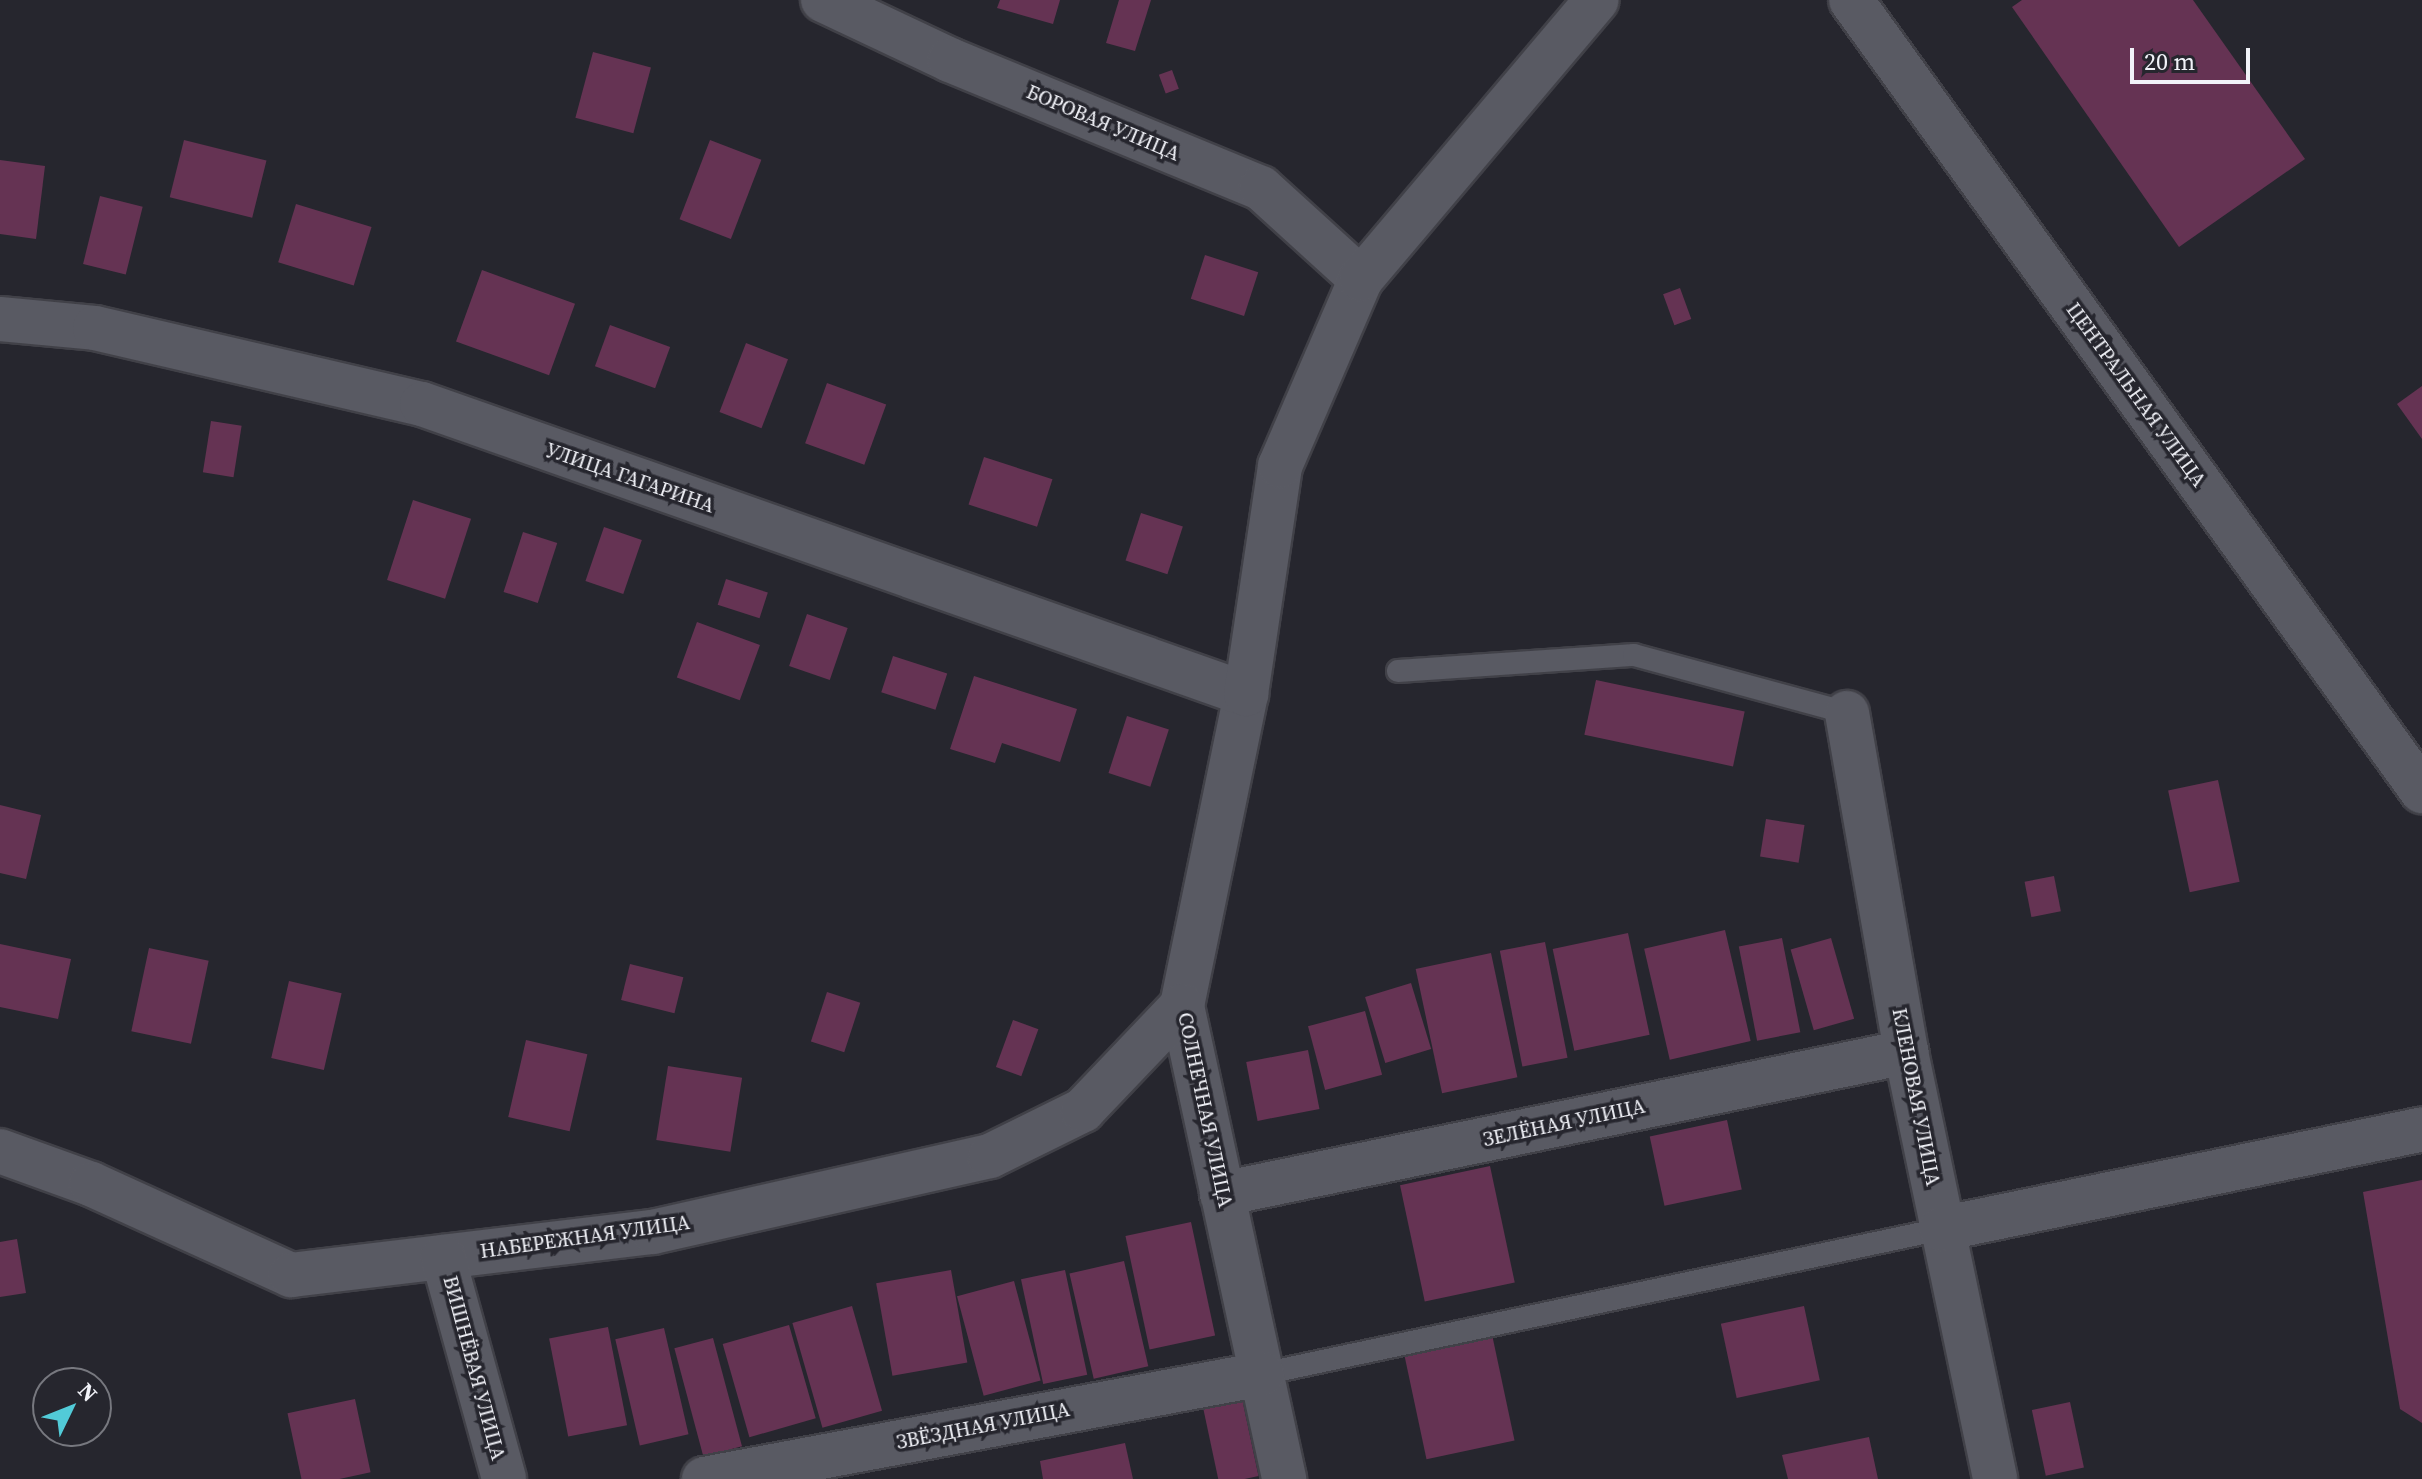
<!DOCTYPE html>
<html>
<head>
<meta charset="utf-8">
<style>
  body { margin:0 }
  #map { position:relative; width:2422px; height:1479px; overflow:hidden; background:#26262e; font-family:"Source Serif 4",serif }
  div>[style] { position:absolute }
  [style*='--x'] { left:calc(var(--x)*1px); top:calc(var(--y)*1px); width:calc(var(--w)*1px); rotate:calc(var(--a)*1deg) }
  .building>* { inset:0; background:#653353; transform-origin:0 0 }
  .roads { filter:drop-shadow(2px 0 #414148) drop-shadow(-2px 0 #414148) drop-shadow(0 2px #414148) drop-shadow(0 -2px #414148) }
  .service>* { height:22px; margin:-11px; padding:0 11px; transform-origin:11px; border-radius:11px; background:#595a63 }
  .minor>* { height:44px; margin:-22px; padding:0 22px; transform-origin:22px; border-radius:22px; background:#595a63 }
  .tertiary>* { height:44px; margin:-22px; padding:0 22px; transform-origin:22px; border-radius:22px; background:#595a63 }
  span { translate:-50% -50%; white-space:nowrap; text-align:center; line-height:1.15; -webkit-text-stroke:7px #26262e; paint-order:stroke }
  .street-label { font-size:20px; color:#f1f2f8 }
  .north { position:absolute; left:32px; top:1367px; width:80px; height:80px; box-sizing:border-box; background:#26262e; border:2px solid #77787f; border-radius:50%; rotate:47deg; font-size:22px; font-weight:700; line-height:32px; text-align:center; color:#f1f2f8 }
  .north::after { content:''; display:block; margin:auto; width:28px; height:36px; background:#52cbd8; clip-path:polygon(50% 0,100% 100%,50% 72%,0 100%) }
  .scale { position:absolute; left:2130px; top:48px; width:120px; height:36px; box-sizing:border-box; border:4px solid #f1f2f8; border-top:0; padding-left:10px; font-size:24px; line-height:28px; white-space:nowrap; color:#f1f2f8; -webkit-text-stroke:6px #26262e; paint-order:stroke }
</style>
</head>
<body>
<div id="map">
  <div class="building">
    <i style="clip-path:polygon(1000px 0,1060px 0,1053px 24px,997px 8px)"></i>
    <i style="clip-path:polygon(1119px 0,1151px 0,1135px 51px,1106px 43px)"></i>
    <i style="clip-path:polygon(2022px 0,2193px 0,2305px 159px,2179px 247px,2012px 7px)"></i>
    <i style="left:593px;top:52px;width:60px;height:68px;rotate:15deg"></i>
    <i style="left:1172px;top:70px;width:20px;height:14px;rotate:70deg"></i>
    <i style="left:184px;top:140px;width:85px;height:59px;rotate:14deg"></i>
    <i style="left:710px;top:140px;width:55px;height:85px;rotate:21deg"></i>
    <i style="clip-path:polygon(0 160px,45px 166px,36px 239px,0 234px)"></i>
    <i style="left:100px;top:196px;width:44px;height:70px;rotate:14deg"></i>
    <i style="left:296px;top:204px;width:79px;height:61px;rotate:17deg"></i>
    <i style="left:1205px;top:255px;width:56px;height:46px;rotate:18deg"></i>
    <i style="left:482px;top:270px;width:99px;height:76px;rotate:20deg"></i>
    <i style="left:1680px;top:288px;width:33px;height:18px;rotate:70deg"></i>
    <i style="left:610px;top:325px;width:64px;height:44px;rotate:20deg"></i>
    <i style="left:746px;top:343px;width:45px;height:74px;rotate:21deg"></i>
    <i style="left:827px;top:383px;width:63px;height:64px;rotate:20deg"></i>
    <i style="clip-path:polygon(2422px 386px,2422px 439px,2397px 404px)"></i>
    <i style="left:211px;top:421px;width:31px;height:52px;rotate:9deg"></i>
    <i style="left:984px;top:457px;width:72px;height:50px;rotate:18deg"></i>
    <i style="left:413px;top:500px;width:61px;height:84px;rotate:18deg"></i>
    <i style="left:1141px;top:513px;width:44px;height:50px;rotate:18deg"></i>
    <i style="left:604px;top:527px;width:40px;height:57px;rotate:19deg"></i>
    <i style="left:523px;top:532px;width:36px;height:63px;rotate:18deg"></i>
    <i style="left:726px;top:579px;width:44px;height:27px;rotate:18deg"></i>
    <i style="left:807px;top:614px;width:43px;height:55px;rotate:19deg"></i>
    <i style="left:697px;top:622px;width:67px;height:59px;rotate:20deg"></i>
    <i style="left:893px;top:656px;width:57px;height:38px;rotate:18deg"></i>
    <i style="clip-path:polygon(974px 676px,1077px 709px,1060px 762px,1002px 743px,995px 763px,950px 749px)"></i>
    <i style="left:1596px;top:680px;width:152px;height:56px;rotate:12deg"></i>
    <i style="left:1127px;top:716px;width:44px;height:60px;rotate:18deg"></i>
    <i style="left:2218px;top:780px;width:104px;height:51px;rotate:78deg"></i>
    <i style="clip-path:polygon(0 805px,41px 815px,26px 879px,0 873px)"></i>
    <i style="left:1766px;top:819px;width:39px;height:38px;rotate:9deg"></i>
    <i style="left:2054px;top:876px;width:36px;height:30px;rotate:79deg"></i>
    <i style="left:1725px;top:930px;width:114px;height:83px;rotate:77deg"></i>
    <i style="left:1628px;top:933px;width:104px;height:77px;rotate:78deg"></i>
    <i style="left:1782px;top:938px;width:96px;height:44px;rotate:79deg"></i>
    <i style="left:1831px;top:938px;width:84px;height:42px;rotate:74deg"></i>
    <i style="left:1545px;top:942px;width:118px;height:46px;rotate:79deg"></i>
    <i style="clip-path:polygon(0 944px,71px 959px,58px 1019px,0 1007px)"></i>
    <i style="left:149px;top:948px;width:61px;height:85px;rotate:12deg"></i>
    <i style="left:1491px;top:953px;width:127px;height:77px;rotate:78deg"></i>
    <i style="left:630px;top:964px;width:55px;height:37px;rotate:14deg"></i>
    <i style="left:289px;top:981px;width:54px;height:79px;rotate:13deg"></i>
    <i style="left:1411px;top:983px;width:69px;height:48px;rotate:73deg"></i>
    <i style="left:827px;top:992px;width:35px;height:52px;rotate:18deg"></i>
    <i style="left:1365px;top:1011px;width:66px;height:59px;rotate:75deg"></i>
    <i style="left:1013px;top:1020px;width:27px;height:50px;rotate:20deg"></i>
    <i style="left:526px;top:1040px;width:63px;height:79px;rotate:13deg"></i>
    <i style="left:1308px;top:1050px;width:60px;height:63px;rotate:79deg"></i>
    <i style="left:668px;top:1066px;width:75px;height:75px;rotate:9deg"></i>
    <i style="left:1727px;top:1120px;width:71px;height:79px;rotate:78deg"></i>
    <i style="left:1490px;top:1166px;width:119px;height:92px;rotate:78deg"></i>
    <i style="clip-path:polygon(2422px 1180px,2422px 1423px,2400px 1409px,2363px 1192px)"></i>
    <i style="left:1191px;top:1222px;width:116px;height:67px;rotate:78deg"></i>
    <i style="clip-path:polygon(17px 1239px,26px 1293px,0 1297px,0 1242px)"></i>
    <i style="left:1124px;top:1261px;width:108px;height:56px;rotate:77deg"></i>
    <i style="left:951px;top:1270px;width:94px;height:76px;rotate:80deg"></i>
    <i style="left:1065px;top:1270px;width:107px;height:45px;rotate:78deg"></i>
    <i style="left:1014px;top:1281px;width:103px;height:59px;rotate:75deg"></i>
    <i style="left:852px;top:1306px;width:109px;height:62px;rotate:74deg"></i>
    <i style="left:1804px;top:1306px;width:76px;height:85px;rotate:78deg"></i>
    <i style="left:789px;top:1325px;width:97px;height:69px;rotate:74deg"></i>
    <i style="left:1490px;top:1325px;width:118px;height:90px;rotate:78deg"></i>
    <i style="left:608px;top:1327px;width:100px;height:60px;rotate:79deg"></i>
    <i style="left:664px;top:1328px;width:109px;height:50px;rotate:77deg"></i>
    <i style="left:713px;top:1338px;width:112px;height:40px;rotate:75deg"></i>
    <i style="left:1240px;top:1389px;width:89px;height:40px;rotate:78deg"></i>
    <i style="left:355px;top:1399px;width:75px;height:69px;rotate:78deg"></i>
    <i style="left:2070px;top:1402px;width:67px;height:39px;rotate:78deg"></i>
    <i style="clip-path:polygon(1869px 1437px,1878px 1479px,1788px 1479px,1782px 1455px)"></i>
    <i style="clip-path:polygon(1125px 1443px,1133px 1479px,1043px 1479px,1040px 1461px)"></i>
  </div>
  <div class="roads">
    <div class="service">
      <i style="--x:1398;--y:671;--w:237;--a:-3.9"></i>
      <i style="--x:1634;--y:655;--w:221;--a:15.2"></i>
      <i style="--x:1262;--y:1374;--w:694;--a:-12.05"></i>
    </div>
    <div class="minor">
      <i style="--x:823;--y:0;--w:140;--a:25.3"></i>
      <i style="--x:950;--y:60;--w:336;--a:22.4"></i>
      <i style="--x:1261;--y:188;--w:135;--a:42.3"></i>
      <i style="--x:1851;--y:0;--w:976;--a:54.18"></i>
      <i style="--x:1246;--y:694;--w:318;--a:101.6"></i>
      <i style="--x:1182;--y:1006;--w:484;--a:77.8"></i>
      <i style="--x:1847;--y:713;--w:344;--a:80.1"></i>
      <i style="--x:1906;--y:1052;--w:436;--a:78.2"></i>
      <i style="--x:0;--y:1151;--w:97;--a:19.9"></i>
      <i style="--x:91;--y:1184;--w:220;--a:24.5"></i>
      <i style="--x:291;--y:1275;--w:365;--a:-6.8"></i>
      <i style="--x:653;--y:1232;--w:345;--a:-12.7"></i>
      <i style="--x:990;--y:1156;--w:104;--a:-26.3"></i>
      <i style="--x:1083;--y:1110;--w:144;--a:-46.4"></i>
      <i style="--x:1222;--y:1194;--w:699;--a:-11.73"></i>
      <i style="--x:1941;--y:1229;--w:491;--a:-11.7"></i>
      <i style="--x:443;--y:1257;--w:230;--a:74.6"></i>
      <i style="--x:704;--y:1479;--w:568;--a:-10.66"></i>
    </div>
    <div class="tertiary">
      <i style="--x:0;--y:319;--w:95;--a:5.4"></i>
      <i style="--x:95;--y:328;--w:336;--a:13.1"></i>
      <i style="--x:422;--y:404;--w:874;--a:19.39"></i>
      <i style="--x:1246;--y:694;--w:231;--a:-81.5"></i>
      <i style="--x:1280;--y:466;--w:204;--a:-66.6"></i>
      <i style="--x:1361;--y:279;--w:365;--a:-49.8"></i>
    </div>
  </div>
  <div class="street-label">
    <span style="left:1103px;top:123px;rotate:23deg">БОРОВАЯ УЛИЦА</span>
    <span style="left:2136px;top:395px;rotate:54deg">ЦЕНТРАЛЬНАЯ УЛИЦА</span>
    <span style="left:630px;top:478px;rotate:19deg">УЛИЦА ГАГАРИНА</span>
    <span style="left:1916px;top:1097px;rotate:79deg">КЛЕНОВАЯ УЛИЦА</span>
    <span style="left:1205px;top:1110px;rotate:78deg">СОЛНЕЧНАЯ УЛИЦА</span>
    <span style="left:1564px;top:1123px;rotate:-12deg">ЗЕЛЁНАЯ УЛИЦА</span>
    <span style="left:585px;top:1237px;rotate:-8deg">НАБЕРЕЖНАЯ УЛИЦА</span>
    <span style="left:474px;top:1368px;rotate:75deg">ВИШНЁВАЯ УЛИЦА</span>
    <span style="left:983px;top:1426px;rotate:-11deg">ЗВЁЗДНАЯ УЛИЦА</span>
  </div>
  <div class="north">N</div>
  <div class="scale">20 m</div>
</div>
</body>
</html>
